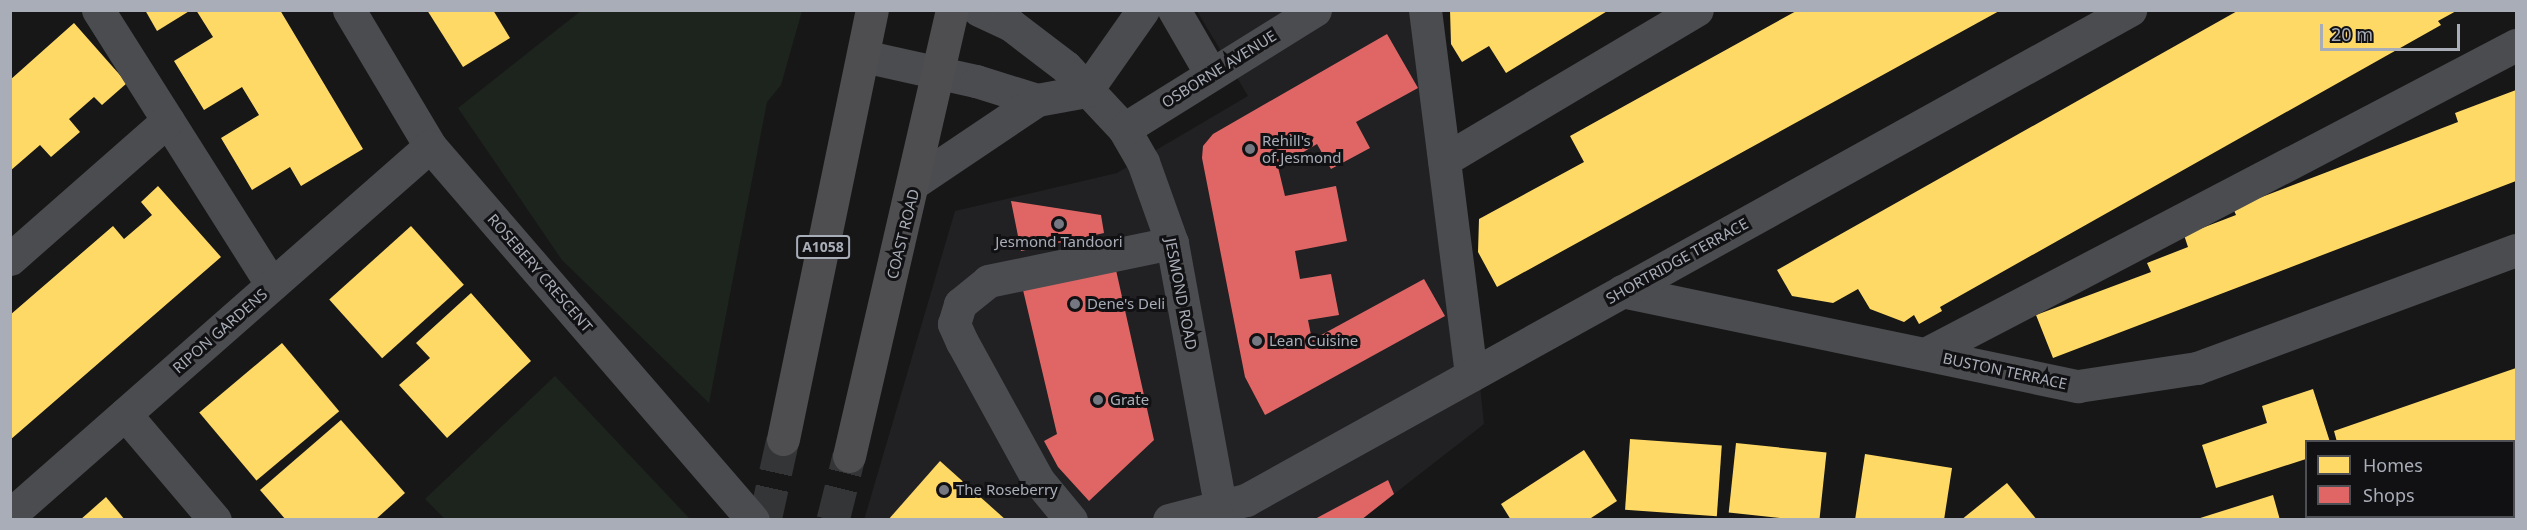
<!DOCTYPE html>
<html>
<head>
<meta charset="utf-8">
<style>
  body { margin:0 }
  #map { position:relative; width:2527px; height:530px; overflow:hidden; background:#171717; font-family:"Noto Sans",sans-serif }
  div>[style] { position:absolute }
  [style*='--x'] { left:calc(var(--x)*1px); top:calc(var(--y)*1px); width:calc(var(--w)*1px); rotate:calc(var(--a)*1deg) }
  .built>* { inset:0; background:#212123 }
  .green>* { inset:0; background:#1d241e }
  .homes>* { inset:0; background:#ffd966; transform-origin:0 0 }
  .shops>* { inset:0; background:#e06666 }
  .highway-tunnel>* { height:33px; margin-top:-16.5px; transform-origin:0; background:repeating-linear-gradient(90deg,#343537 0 33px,transparent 0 49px) }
  .minor>* { height:33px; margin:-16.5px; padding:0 16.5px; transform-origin:16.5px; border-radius:16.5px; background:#4b4c50 }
  .highway>* { height:33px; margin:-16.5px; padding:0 16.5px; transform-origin:16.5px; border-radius:16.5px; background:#4e4e51 }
  .dots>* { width:16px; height:16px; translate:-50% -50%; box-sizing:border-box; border:3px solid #111113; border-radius:50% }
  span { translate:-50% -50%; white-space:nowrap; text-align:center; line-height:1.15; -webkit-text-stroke:6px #111113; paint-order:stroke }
  .shield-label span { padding:2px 4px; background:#111113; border:2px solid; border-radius:4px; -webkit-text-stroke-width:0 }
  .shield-label { font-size:14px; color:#a8adb8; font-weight:700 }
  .street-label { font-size:15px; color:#a8adb8 }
  .poi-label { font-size:15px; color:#a8adb8 }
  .left { translate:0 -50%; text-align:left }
  .frame { position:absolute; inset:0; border:12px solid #a8adb8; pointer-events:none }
  .legend { position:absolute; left:2305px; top:440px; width:210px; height:78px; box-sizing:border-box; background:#111113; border:2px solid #4d4f55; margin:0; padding:8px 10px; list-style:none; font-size:18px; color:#a8adb8 }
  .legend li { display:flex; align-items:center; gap:12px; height:30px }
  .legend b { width:30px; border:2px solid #4d4f55 }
  .scale { position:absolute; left:2320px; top:24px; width:140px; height:27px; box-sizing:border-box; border:3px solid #a8adb8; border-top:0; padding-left:8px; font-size:18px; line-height:21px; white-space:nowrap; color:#a8adb8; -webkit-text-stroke:4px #111113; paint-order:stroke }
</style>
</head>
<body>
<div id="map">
  <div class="built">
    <i style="clip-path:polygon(1197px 11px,1440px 11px,1484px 424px,1362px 519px,864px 520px,955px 211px,1117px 173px,1248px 96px)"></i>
  </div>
  <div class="green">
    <i style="clip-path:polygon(582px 10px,802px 11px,781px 85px,767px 102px,709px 403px,562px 260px,458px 108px)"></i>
    <i style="clip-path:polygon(555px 376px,689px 518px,690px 519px,445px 519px,425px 499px)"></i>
  </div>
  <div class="homes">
    <i style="clip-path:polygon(145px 10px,191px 10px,157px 31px)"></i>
    <i style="clip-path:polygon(196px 10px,280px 10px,363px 149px,301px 186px,290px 167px,252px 190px,221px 138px,259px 115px,242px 87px,204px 110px,174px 61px,213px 37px)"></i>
    <i style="clip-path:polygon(427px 10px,493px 10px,510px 38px,463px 67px)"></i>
    <i style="clip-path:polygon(1450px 10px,1609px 10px,1506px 73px,1489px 46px,1462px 62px,1451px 44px)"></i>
    <i style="clip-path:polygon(1798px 10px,2001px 10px,1497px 287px,1478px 252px,1479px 219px,1584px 162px,1570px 136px)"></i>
    <i style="clip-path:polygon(2239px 10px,2458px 10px,2438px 21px,2441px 25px,1940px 307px,1942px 311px,1919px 324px,1914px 315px,1904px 322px,1870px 309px,1858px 289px,1833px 303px,1792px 296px,1777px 270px)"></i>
    <i style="clip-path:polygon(74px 23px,127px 83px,102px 105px,94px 97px,69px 119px,80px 132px,51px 157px,40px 145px,10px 171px,10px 80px)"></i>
    <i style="clip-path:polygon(2516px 90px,2516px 181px,2053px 358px,2036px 315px,2151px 272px,2147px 263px,2188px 247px,2184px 235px,2236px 215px,2233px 208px,2458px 122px,2455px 113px)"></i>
    <i style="clip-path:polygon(158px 186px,221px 257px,10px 440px,10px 315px,113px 226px,124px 239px,152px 215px,141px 202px)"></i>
    <i style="left:411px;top:226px;width:79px;height:110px;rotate:48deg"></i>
    <i style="clip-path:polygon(471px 293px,531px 361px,447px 438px,399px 385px,430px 358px,416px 343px)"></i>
    <i style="left:282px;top:343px;width:89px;height:108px;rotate:50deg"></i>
    <i style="clip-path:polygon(2516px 368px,2516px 447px,2514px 448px,2514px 442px,2337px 442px,2334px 431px)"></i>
    <i style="clip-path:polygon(2313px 389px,2330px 442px,2306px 442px,2306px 459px,2216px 488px,2202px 445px,2267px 423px,2262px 406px)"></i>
    <i style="clip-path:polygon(341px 420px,405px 493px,375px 520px,286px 520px,260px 490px)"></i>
    <i style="left:1630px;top:439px;width:92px;height:71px;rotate:4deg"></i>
    <i style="left:1736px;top:443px;width:91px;height:70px;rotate:6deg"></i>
    <i style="clip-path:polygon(1584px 450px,1617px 501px,1588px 520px,1511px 520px,1501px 504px)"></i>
    <i style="clip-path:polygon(1865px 454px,1952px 468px,1944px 520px,1855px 520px)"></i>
    <i style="clip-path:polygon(940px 461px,1006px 520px,888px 520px)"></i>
    <i style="clip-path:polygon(2007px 483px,2037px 520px,1961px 520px)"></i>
    <i style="clip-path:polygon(2273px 495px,2280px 520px,2198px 520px,2197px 519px)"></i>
    <i style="clip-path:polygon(106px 497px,125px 520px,80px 520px)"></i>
  </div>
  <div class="shops">
    <i style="clip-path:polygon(1387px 34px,1418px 88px,1356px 122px,1370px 148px,1331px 169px,1317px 144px,1278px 167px,1285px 196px,1336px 186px,1347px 241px,1295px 251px,1300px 279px,1331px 274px,1339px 315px,1308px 320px,1312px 340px,1424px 279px,1445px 316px,1265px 415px,1245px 377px,1202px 158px,1203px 146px,1213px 134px)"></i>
    <i style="clip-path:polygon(1011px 201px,1101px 215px,1104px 233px,1021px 251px)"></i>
    <i style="clip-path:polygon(1116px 270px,1154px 440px,1089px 501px,1058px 467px,1044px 441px,1057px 434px,1023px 290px)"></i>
    <i style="clip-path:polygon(1388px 480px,1394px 494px,1361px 520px,1313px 520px)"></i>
  </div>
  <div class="highway-tunnel">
    <i style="--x:765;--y:520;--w:83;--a:-77.5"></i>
    <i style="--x:833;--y:520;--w:66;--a:-76"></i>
  </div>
  <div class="minor">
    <i style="--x:98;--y:10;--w:325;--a:57.7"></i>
    <i style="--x:349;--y:10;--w:158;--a:59.2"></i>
    <i style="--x:430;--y:146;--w:494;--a:49.2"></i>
    <i style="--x:979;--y:10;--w:35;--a:25"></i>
    <i style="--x:1011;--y:25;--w:69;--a:37.4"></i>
    <i style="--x:1066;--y:67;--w:85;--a:46.9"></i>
    <i style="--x:1124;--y:129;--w:38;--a:60"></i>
    <i style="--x:1143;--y:162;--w:86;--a:70.3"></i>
    <i style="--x:1172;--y:243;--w:282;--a:79.6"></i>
    <i style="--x:1174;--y:10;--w:74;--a:60"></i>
    <i style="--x:1425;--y:10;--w:368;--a:82.8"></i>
    <i style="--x:863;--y:56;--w:116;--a:12.5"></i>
    <i style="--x:976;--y:81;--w:64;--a:17.3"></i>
    <i style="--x:1124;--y:129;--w:225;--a:-31.9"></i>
    <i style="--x:1444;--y:160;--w:294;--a:-30.7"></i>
    <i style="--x:915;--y:182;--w:147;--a:-33.9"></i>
    <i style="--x:1037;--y:100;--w:50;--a:-10.4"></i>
    <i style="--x:1086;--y:91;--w:99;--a:-54.9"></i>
    <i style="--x:10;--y:259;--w:210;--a:-41.3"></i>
    <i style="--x:1622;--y:291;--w:466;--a:11.8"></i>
    <i style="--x:2078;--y:386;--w:120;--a:-8.6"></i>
    <i style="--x:2197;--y:368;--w:340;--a:-20.3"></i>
    <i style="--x:1925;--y:354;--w:667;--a:-27.6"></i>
    <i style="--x:125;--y:414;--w:139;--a:49.7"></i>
    <i style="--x:10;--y:515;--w:559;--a:-41.3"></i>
    <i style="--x:1071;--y:520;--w:52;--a:-129.5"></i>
    <i style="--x:1038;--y:480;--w:158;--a:-118.8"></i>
    <i style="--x:962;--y:342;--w:20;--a:-114"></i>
    <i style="--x:954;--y:324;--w:21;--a:-73"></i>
    <i style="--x:960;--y:304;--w:36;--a:-39"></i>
    <i style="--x:988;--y:281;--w:188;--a:-11.7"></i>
    <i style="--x:1169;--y:520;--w:80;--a:-14.6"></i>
    <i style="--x:1246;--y:500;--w:1011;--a:-29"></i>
  </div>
  <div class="highway">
    <i style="--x:783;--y:439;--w:438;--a:-78.3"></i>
    <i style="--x:849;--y:456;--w:458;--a:-77"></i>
  </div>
  <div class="dots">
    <i style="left:1250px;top:149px;background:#757880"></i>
    <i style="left:1059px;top:224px;background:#757880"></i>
    <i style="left:1075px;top:304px;background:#757880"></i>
    <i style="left:1257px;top:341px;background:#757880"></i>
    <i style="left:1098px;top:400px;background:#757880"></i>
    <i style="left:944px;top:490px;background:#757880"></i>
  </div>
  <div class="shield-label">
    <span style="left:823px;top:247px">A1058</span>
  </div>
  <div class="street-label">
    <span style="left:1219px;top:69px;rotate:-32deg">OSBORNE AVENUE</span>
    <span style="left:903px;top:234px;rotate:-76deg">COAST ROAD</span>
    <span style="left:1677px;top:261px;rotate:-29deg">SHORTRIDGE TERRACE</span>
    <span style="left:540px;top:273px;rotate:49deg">ROSEBERY CRESCENT</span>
    <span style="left:1181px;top:294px;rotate:79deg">JESMOND ROAD</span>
    <span style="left:220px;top:331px;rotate:-41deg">RIPON GARDENS</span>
    <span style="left:2005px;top:371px;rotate:12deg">BUSTON TERRACE</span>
  </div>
  <div class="poi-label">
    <span class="left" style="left:1262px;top:149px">Rehill's<br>of Jesmond</span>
    <span style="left:1059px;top:242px">Jesmond Tandoori</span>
    <span class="left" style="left:1087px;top:304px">Dene's Deli</span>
    <span class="left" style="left:1269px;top:341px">Lean Cuisine</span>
    <span class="left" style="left:1110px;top:400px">Grate</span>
    <span class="left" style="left:956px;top:490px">The Roseberry</span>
  </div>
  <div class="frame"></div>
  <ul class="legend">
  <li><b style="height:16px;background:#ffd966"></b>Homes</li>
  <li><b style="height:16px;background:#e06666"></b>Shops</li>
  </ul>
  <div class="scale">20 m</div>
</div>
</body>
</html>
